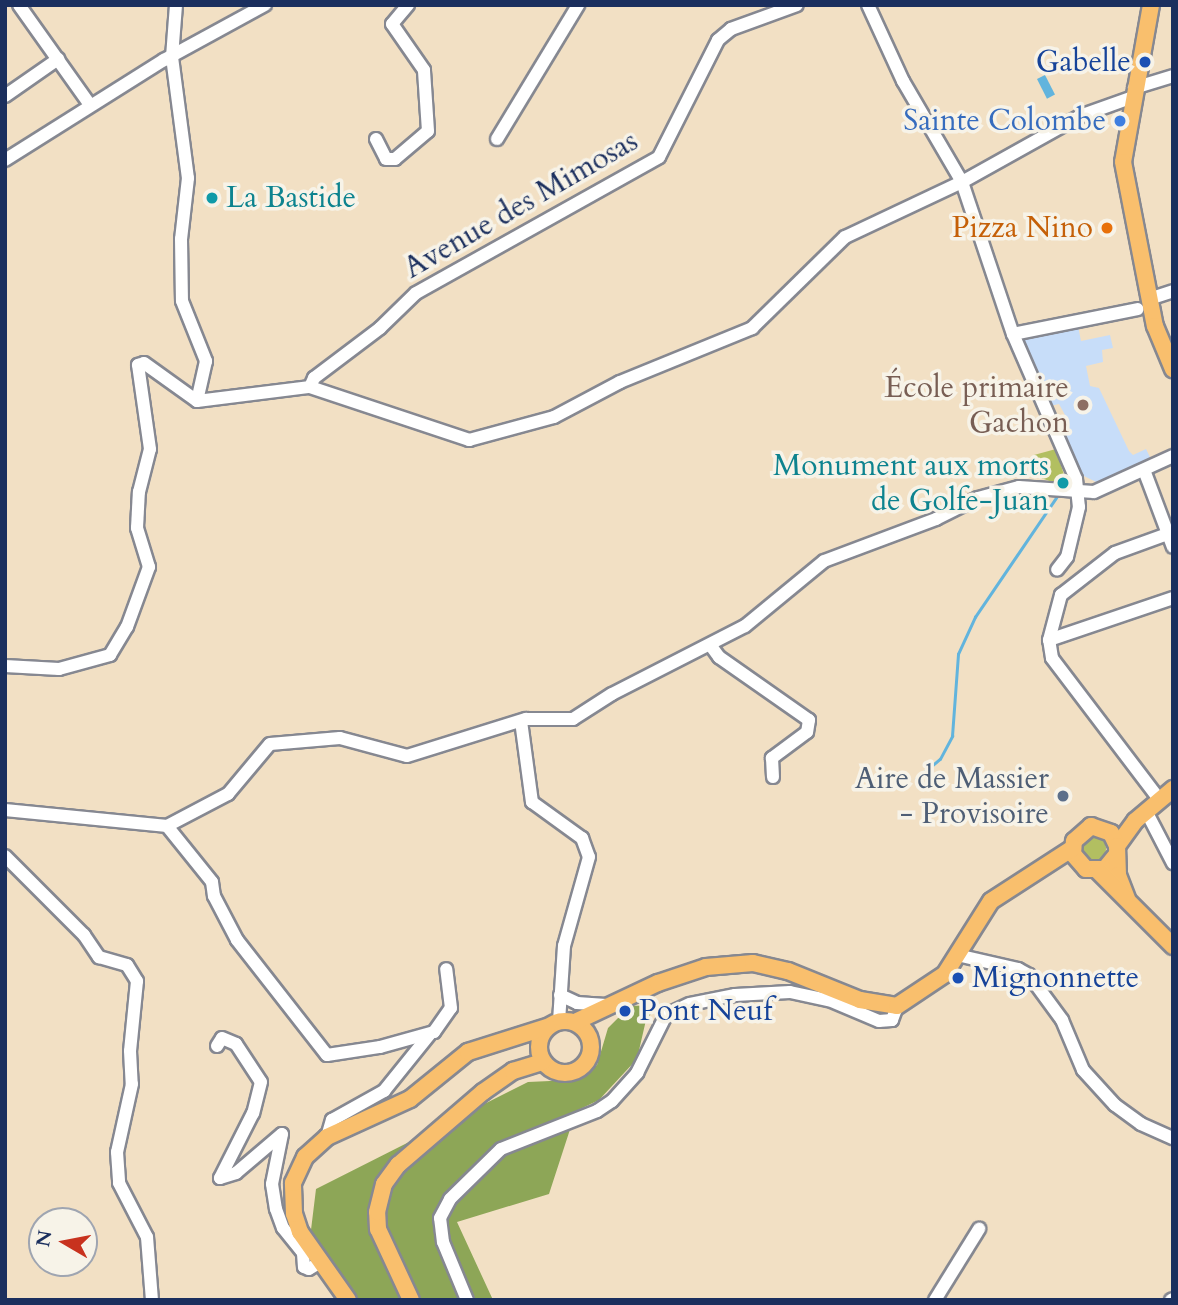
<!DOCTYPE html>
<html>
<head>
<meta charset="utf-8">
<style>
  body { margin:0 }
  #map { position:relative; width:1178px; height:1305px; overflow:hidden; background:#f2e0c4; font-family:Cardo,serif }
  div>[style] { position:absolute }
  [style*='--x'] { left:calc(var(--x)*1px); top:calc(var(--y)*1px); width:calc(var(--w)*1px); rotate:calc(var(--a)*1deg) }
  .built>* { inset:0; background:#c7ddf9 }
  .green>* { inset:0; background:#b2bf61 }
  .round { border-radius:50% }
  .forest>* { inset:0; background:#8da657 }
  .water>* { inset:0; background:#62b4dd; transform-origin:0 0 }
  .stream>* { height:2.5px; margin:-1.25px; padding:0 1.25px; transform-origin:1.25px; border-radius:1.25px; background:#62b4dd }
  .roads { filter:drop-shadow(2px 0 #868891) drop-shadow(-2px 0 #868891) drop-shadow(0 2px #868891) drop-shadow(0 -2px #868891) }
  .minor>* { height:12px; margin:-6px; padding:0 6px; transform-origin:6px; border-radius:6px; background:#fff }
  .major>* { height:16px; margin:-8px; padding:0 8px; transform-origin:8px; border-radius:8px; background:#f9bf6d }
  .major>.ring { margin:-8px; padding:0; box-sizing:content-box; background:none; border:16px solid #f9bf6d; border-radius:50% }
  .dots>* { width:19px; height:19px; translate:-50% -50%; box-sizing:border-box; border:4px solid #f7f3e8; border-radius:50% }
  span { translate:-50% -50%; white-space:nowrap; text-align:center; line-height:1.15; -webkit-text-stroke:7px #f7f3e8; paint-order:stroke }
  .transit-label { font-size:30px; color:#164399 }
  .right { translate:-100% -50%; text-align:right }
  .left { translate:0 -50%; text-align:left }
  .shop-label { font-size:30px; color:#366cbe }
  .culture-label { font-size:30px; color:#0d838f }
  .street-label { font-size:30px; color:#1b2f5e }
  .food-label { font-size:30px; color:#c56008 }
  .education-label { font-size:30px; color:#785e54 }
  .service-label { font-size:30px; color:#4e5e75 }
  .frame { position:absolute; inset:0; border:7px solid #1b2f5e; pointer-events:none }
  .north { position:absolute; left:28px; top:1207px; width:70px; height:70px; box-sizing:border-box; background:#f7f3e8; border:2px solid #9fa5b1; border-radius:50%; rotate:280deg; font-size:19px; font-weight:700; line-height:28px; text-align:center; color:#1b2f5e }
  .north::after { content:''; display:block; margin:auto; width:24px; height:32px; background:#c8321e; clip-path:polygon(50% 0,100% 100%,50% 72%,0 100%) }
</style>
</head>
<body>
<div id="map">
  <div class="built">
    <i style="clip-path:polygon(1078px 326px,1081px 341px,1110px 335px,1113px 348px,1102px 350px,1103px 362px,1086px 366px,1090px 386px,1099px 388px,1129px 451px,1133px 455px,1146px 449px,1151px 459px,1100px 484px,1084px 476px,1059px 427px,1065px 415px,1059px 404px,1050px 406px,1021px 342px,1022px 338px)"></i>
  </div>
  <div class="green">
    <i style="clip-path:polygon(1056px 449px,1065px 478px,1060px 485px,1036px 476px,1034px 455px)"></i>
    <i class="round" style="left:1082px;top:837px;width:24px;height:24px"></i>
  </div>
  <div class="forest">
    <i style="clip-path:polygon(658px 1005px,646px 1020px,637px 1059px,599px 1100px,576px 1111px,549px 1194px,457px 1222px,493px 1300px,351px 1300px,310px 1238px,316px 1189px,528px 1082px,572px 1080px,597px 1065px,608px 1028px,630px 1006px)"></i>
  </div>
  <div class="water">
    <i style="left:1045px;top:75px;width:22px;height:9px;rotate:63deg"></i>
  </div>
  <div class="stream">
    <i style="--x:916;--y:779;--w:31;--a:-40"></i>
    <i style="--x:940;--y:759;--w:26;--a:-62"></i>
    <i style="--x:952;--y:736;--w:82;--a:-85.8"></i>
    <i style="--x:958;--y:654;--w:41;--a:-65.3"></i>
    <i style="--x:975;--y:617;--w:144;--a:-55.8"></i>
  </div>
  <div class="roads">
    <div class="minor">
      <i style="--x:19;--y:5;--w:123;--a:54.6"></i>
      <i style="--x:176;--y:5;--w:52;--a:94.4"></i>
      <i style="--x:172;--y:57;--w:122;--a:82.5"></i>
      <i style="--x:188;--y:178;--w:61;--a:96.5"></i>
      <i style="--x:181;--y:239;--w:62;--a:89.1"></i>
      <i style="--x:182;--y:301;--w:65;--a:68.2"></i>
      <i style="--x:206;--y:361;--w:41;--a:102.7"></i>
      <i style="--x:868;--y:5;--w:84;--a:65.3"></i>
      <i style="--x:903;--y:81;--w:117;--a:59.7"></i>
      <i style="--x:962;--y:182;--w:160;--a:71.5"></i>
      <i style="--x:1013;--y:334;--w:158;--a:66.5"></i>
      <i style="--x:1076;--y:479;--w:28;--a:84"></i>
      <i style="--x:1079;--y:507;--w:51;--a:103.5"></i>
      <i style="--x:1067;--y:557;--w:16;--a:128"></i>
      <i style="--x:1134;--y:88;--w:41;--a:-17.1"></i>
      <i style="--x:5;--y:96;--w:65;--a:-34.9"></i>
      <i style="--x:376;--y:139;--w:22;--a:63"></i>
      <i style="--x:386;--y:159;--w:9;--a:0"></i>
      <i style="--x:395;--y:159;--w:43;--a:-40.3"></i>
      <i style="--x:428;--y:131;--w:61;--a:-93.8"></i>
      <i style="--x:424;--y:70;--w:56;--a:-124.8"></i>
      <i style="--x:392;--y:24;--w:25;--a:-50"></i>
      <i style="--x:497;--y:139;--w:157;--a:-58.8"></i>
      <i style="--x:5;--y:160;--w:188;--a:-32.2"></i>
      <i style="--x:164;--y:60;--w:115;--a:-28.6"></i>
      <i style="--x:1149;--y:299;--w:25;--a:-18"></i>
      <i style="--x:1013;--y:334;--w:127;--a:-11.3"></i>
      <i style="--x:310;--y:387;--w:10;--a:-66"></i>
      <i style="--x:314;--y:378;--w:83;--a:-37.1"></i>
      <i style="--x:380;--y:328;--w:50;--a:-44.2"></i>
      <i style="--x:416;--y:293;--w:278;--a:-29.2"></i>
      <i style="--x:659;--y:157;--w:131;--a:-63.2"></i>
      <i style="--x:718;--y:40;--w:17;--a:-40"></i>
      <i style="--x:731;--y:29;--w:70;--a:-20"></i>
      <i style="--x:197;--y:401;--w:114;--a:-7.1"></i>
      <i style="--x:310;--y:387;--w:168;--a:18.4"></i>
      <i style="--x:469;--y:440;--w:88;--a:-15.1"></i>
      <i style="--x:554;--y:417;--w:75;--a:-27.9"></i>
      <i style="--x:620;--y:382;--w:143;--a:-22.2"></i>
      <i style="--x:752;--y:328;--w:130;--a:-44.4"></i>
      <i style="--x:845;--y:237;--w:129;--a:-25.2"></i>
      <i style="--x:962;--y:182;--w:135;--a:-29.2"></i>
      <i style="--x:1080;--y:116;--w:56;--a:-19.7"></i>
      <i style="--x:1144;--y:470;--w:82;--a:69.4"></i>
      <i style="--x:1049;--y:640;--w:131;--a:-18.7"></i>
      <i style="--x:711;--y:646;--w:14;--a:54"></i>
      <i style="--x:719;--y:657;--w:110;--a:35"></i>
      <i style="--x:809;--y:720;--w:12;--a:99"></i>
      <i style="--x:807;--y:732;--w:44;--a:143.4"></i>
      <i style="--x:772;--y:758;--w:19;--a:87"></i>
      <i style="--x:5;--y:666;--w:54;--a:3.2"></i>
      <i style="--x:59;--y:669;--w:53;--a:-15.4"></i>
      <i style="--x:110;--y:655;--w:33;--a:-59"></i>
      <i style="--x:127;--y:627;--w:64;--a:-69.9"></i>
      <i style="--x:149;--y:567;--w:41;--a:-107.1"></i>
      <i style="--x:137;--y:528;--w:36;--a:-87"></i>
      <i style="--x:139;--y:492;--w:44;--a:-75.7"></i>
      <i style="--x:150;--y:449;--w:85;--a:-98.1"></i>
      <i style="--x:138;--y:365;--w:6;--a:-18"></i>
      <i style="--x:144;--y:363;--w:65;--a:35.6"></i>
      <i style="--x:521;--y:721;--w:82;--a:82.3"></i>
      <i style="--x:532;--y:802;--w:62;--a:35.8"></i>
      <i style="--x:582;--y:838;--w:20;--a:70"></i>
      <i style="--x:589;--y:857;--w:92;--a:105.7"></i>
      <i style="--x:564;--y:946;--w:75;--a:93.8"></i>
      <i style="--x:1159;--y:799;--w:177;--a:-127.2"></i>
      <i style="--x:1052;--y:658;--w:18;--a:-99"></i>
      <i style="--x:1049;--y:640;--w:47;--a:-75.1"></i>
      <i style="--x:1061;--y:595;--w:68;--a:-37.9"></i>
      <i style="--x:1115;--y:553;--w:62;--a:-19.9"></i>
      <i style="--x:5;--y:810;--w:163;--a:5.6"></i>
      <i style="--x:167;--y:826;--w:69;--a:-27.7"></i>
      <i style="--x:228;--y:794;--w:65;--a:-50"></i>
      <i style="--x:270;--y:744;--w:70;--a:-4.9"></i>
      <i style="--x:340;--y:738;--w:69;--a:15"></i>
      <i style="--x:407;--y:756;--w:125;--a:-17.3"></i>
      <i style="--x:526;--y:719;--w:47;--a:0"></i>
      <i style="--x:573;--y:719;--w:46;--a:-32.7"></i>
      <i style="--x:612;--y:694;--w:149;--a:-27.1"></i>
      <i style="--x:745;--y:626;--w:102;--a:-39.4"></i>
      <i style="--x:824;--y:561;--w:120;--a:-20.6"></i>
      <i style="--x:936;--y:519;--w:47;--a:-26.6"></i>
      <i style="--x:978;--y:498;--w:42;--a:-15"></i>
      <i style="--x:1019;--y:487;--w:75;--a:3.8"></i>
      <i style="--x:1094;--y:492;--w:87;--a:-24.5"></i>
      <i style="--x:1146;--y:811;--w:59;--a:62.6"></i>
      <i style="--x:167;--y:826;--w:72;--a:51.2"></i>
      <i style="--x:212;--y:882;--w:14;--a:82"></i>
      <i style="--x:214;--y:896;--w:50;--a:62.4"></i>
      <i style="--x:237;--y:940;--w:146;--a:52"></i>
      <i style="--x:327;--y:1055;--w:54;--a:-8.6"></i>
      <i style="--x:380;--y:1047;--w:56;--a:-15.5"></i>
      <i style="--x:434;--y:1032;--w:29;--a:-55"></i>
      <i style="--x:451;--y:1008;--w:39;--a:-97"></i>
      <i style="--x:5;--y:856;--w:112;--a:45"></i>
      <i style="--x:84;--y:935;--w:27;--a:56"></i>
      <i style="--x:99;--y:957;--w:29;--a:16"></i>
      <i style="--x:127;--y:965;--w:19;--a:58"></i>
      <i style="--x:137;--y:981;--w:70;--a:95.7"></i>
      <i style="--x:130;--y:1051;--w:33;--a:87"></i>
      <i style="--x:132;--y:1084;--w:70;--a:102.4"></i>
      <i style="--x:117;--y:1152;--w:31;--a:86"></i>
      <i style="--x:119;--y:1183;--w:61;--a:62.6"></i>
      <i style="--x:147;--y:1237;--w:63;--a:85.5"></i>
      <i style="--x:957;--y:955;--w:63;--a:12.9"></i>
      <i style="--x:1018;--y:969;--w:13;--a:29"></i>
      <i style="--x:1029;--y:975;--w:56;--a:53.7"></i>
      <i style="--x:1062;--y:1020;--w:54;--a:67.2"></i>
      <i style="--x:1083;--y:1070;--w:47;--a:47.6"></i>
      <i style="--x:1115;--y:1105;--w:32;--a:36"></i>
      <i style="--x:1141;--y:1124;--w:35;--a:24"></i>
      <i style="--x:560;--y:995;--w:19;--a:25"></i>
      <i style="--x:577;--y:1003;--w:29;--a:4"></i>
      <i style="--x:217;--y:1046;--w:9;--a:-58"></i>
      <i style="--x:222;--y:1038;--w:15;--a:23"></i>
      <i style="--x:236;--y:1044;--w:45;--a:56.7"></i>
      <i style="--x:261;--y:1082;--w:32;--a:104"></i>
      <i style="--x:253;--y:1113;--w:73;--a:116.9"></i>
      <i style="--x:220;--y:1178;--w:17;--a:-17"></i>
      <i style="--x:236;--y:1173;--w:60;--a:-40.3"></i>
      <i style="--x:282;--y:1134;--w:51;--a:101.3"></i>
      <i style="--x:272;--y:1184;--w:25;--a:81"></i>
      <i style="--x:276;--y:1209;--w:20;--a:70"></i>
      <i style="--x:283;--y:1228;--w:32;--a:51"></i>
      <i style="--x:303;--y:1253;--w:14;--a:86"></i>
      <i style="--x:304;--y:1267;--w:5;--a:22"></i>
      <i style="--x:309;--y:1269;--w:15;--a:-32"></i>
      <i style="--x:327;--y:1137;--w:18;--a:-74"></i>
      <i style="--x:332;--y:1120;--w:60;--a:-29.1"></i>
      <i style="--x:384;--y:1091;--w:72;--a:-51.2"></i>
      <i style="--x:467;--y:1300;--w:63;--a:-112.5"></i>
      <i style="--x:443;--y:1242;--w:24;--a:-97"></i>
      <i style="--x:440;--y:1218;--w:21;--a:-62"></i>
      <i style="--x:450;--y:1199;--w:71;--a:-44.4"></i>
      <i style="--x:501;--y:1149;--w:103;--a:-21.6"></i>
      <i style="--x:597;--y:1111;--w:18;--a:-34"></i>
      <i style="--x:612;--y:1101;--w:38;--a:-48"></i>
      <i style="--x:637;--y:1073;--w:65;--a:-63.4"></i>
      <i style="--x:666;--y:1015;--w:26;--a:-25"></i>
      <i style="--x:690;--y:1004;--w:46;--a:-11.3"></i>
      <i style="--x:735;--y:995;--w:55;--a:-3.1"></i>
      <i style="--x:790;--y:992;--w:40;--a:12"></i>
      <i style="--x:829;--y:1000;--w:54;--a:22.8"></i>
      <i style="--x:879;--y:1021;--w:13;--a:-4"></i>
      <i style="--x:892;--y:1020;--w:15;--a:-70"></i>
      <i style="--x:935;--y:1300;--w:84;--a:-58.2"></i>
      <i style="--x:1171;--y:1300;--w:2;--a:-27"></i>
    </div>
    <div class="major">
      <i style="--x:1151;--y:5;--w:159;--a:100.1"></i>
      <i style="--x:1123;--y:162;--w:167;--a:79"></i>
      <i style="--x:1155;--y:326;--w:47;--a:67.3"></i>
      <i style="--x:1117;--y:846;--w:31;--a:-54"></i>
      <i style="--x:1135;--y:821;--w:50;--a:-40.1"></i>
      <i style="--x:1117;--y:854;--w:19;--a:129"></i>
      <i style="--x:1105;--y:869;--w:19;--a:180"></i>
      <i style="--x:1086;--y:869;--w:20;--a:-131"></i>
      <i style="--x:1073;--y:854;--w:13;--a:-86"></i>
      <i style="--x:1074;--y:841;--w:23;--a:-41"></i>
      <i style="--x:1091;--y:826;--w:21;--a:19"></i>
      <i style="--x:1111;--y:833;--w:14;--a:65"></i>
      <i style="--x:1117;--y:846;--w:29;--a:88"></i>
      <i style="--x:1118;--y:875;--w:25;--a:69"></i>
      <i style="--x:1098;--y:871;--w:106;--a:45"></i>
      <i class="ring" style="left:539px;top:1021px;width:36px;height:36px"></i>
      <i style="--x:575;--y:1022;--w:92;--a:-25.2"></i>
      <i style="--x:658;--y:983;--w:51;--a:-18.4"></i>
      <i style="--x:706;--y:967;--w:47;--a:-4.9"></i>
      <i style="--x:753;--y:963;--w:36;--a:13"></i>
      <i style="--x:788;--y:971;--w:78;--a:21.9"></i>
      <i style="--x:860;--y:1000;--w:37;--a:9"></i>
      <i style="--x:897;--y:1006;--w:58;--a:-33.7"></i>
      <i style="--x:945;--y:974;--w:86;--a:-57.8"></i>
      <i style="--x:991;--y:901;--w:98;--a:-32.9"></i>
      <i style="--x:348;--y:1300;--w:83;--a:-125.2"></i>
      <i style="--x:300;--y:1232;--w:19;--a:-108"></i>
      <i style="--x:294;--y:1214;--w:31;--a:-92"></i>
      <i style="--x:293;--y:1183;--w:29;--a:-65"></i>
      <i style="--x:305;--y:1157;--w:30;--a:-42"></i>
      <i style="--x:327;--y:1137;--w:91;--a:-24.6"></i>
      <i style="--x:410;--y:1099;--w:75;--a:-39"></i>
      <i style="--x:468;--y:1052;--w:83;--a:-17.6"></i>
      <i style="--x:411;--y:1300;--w:78;--a:-114.9"></i>
      <i style="--x:378;--y:1229;--w:17;--a:-93"></i>
      <i style="--x:377;--y:1212;--w:29;--a:-76"></i>
      <i style="--x:384;--y:1184;--w:24;--a:-54"></i>
      <i style="--x:398;--y:1165;--w:112;--a:-40.7"></i>
      <i style="--x:483;--y:1092;--w:37;--a:-35"></i>
      <i style="--x:513;--y:1071;--w:31;--a:-17"></i>
    </div>
  </div>
  <div class="dots">
    <i style="left:1145px;top:62px;background:#1a4fb4"></i>
    <i style="left:1120px;top:121px;background:#3f7fe0"></i>
    <i style="left:212px;top:198px;background:#0f9aa8"></i>
    <i style="left:1107px;top:228px;background:#e8710a"></i>
    <i style="left:1083px;top:405px;background:#8d6e63"></i>
    <i style="left:1063px;top:483px;background:#0f9aa8"></i>
    <i style="left:1063px;top:796px;background:#5c6f8a"></i>
    <i style="left:958px;top:978px;background:#1a4fb4"></i>
    <i style="left:625px;top:1011px;background:#1a4fb4"></i>
  </div>
  <div class="transit-label">
    <span class="right" style="left:1131px;top:62px">Gabelle</span>
    <span class="left" style="left:972px;top:978px">Mignonnette</span>
    <span class="left" style="left:639px;top:1011px">Pont Neuf</span>
  </div>
  <div class="shop-label">
    <span class="right" style="left:1106px;top:121px">Sainte Colombe</span>
  </div>
  <div class="culture-label">
    <span class="left" style="left:226px;top:198px">La Bastide</span>
    <span class="right" style="left:1049px;top:483px">Monument aux morts<br>de Golfe-Juan</span>
  </div>
  <div class="street-label">
    <span style="left:521px;top:205px;rotate:-30deg">Avenue des Mimosas</span>
  </div>
  <div class="food-label">
    <span class="right" style="left:1093px;top:228px">Pizza Nino</span>
  </div>
  <div class="education-label">
    <span class="right" style="left:1069px;top:405px">École primaire<br>Gachon</span>
  </div>
  <div class="service-label">
    <span class="right" style="left:1049px;top:796px">Aire de Massier<br>- Provisoire</span>
  </div>
  <div class="frame"></div>
  <div class="north">N</div>
</div>
</body>
</html>
